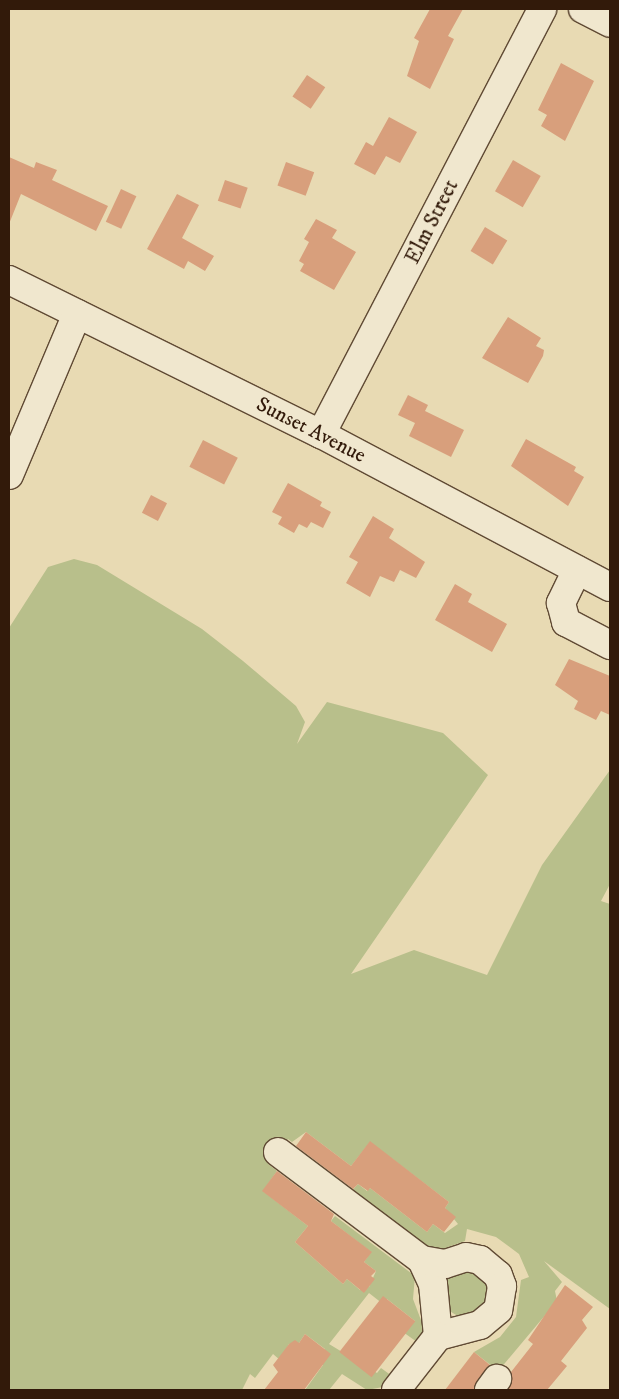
<!DOCTYPE html>
<html>
<head>
<meta charset="utf-8">
<style>
  body { margin:0 }
  #map { position:relative; width:619px; height:1399px; overflow:hidden; background:#e8dab3; font-family:"IM FELL DW Pica",serif }
  div>[style] { position:absolute }
  [style*='--x'] { left:calc(var(--x)*1px); top:calc(var(--y)*1px); width:calc(var(--w)*1px); rotate:calc(var(--a)*1deg) }
  .green>* { inset:0; background:#b8bf8b }
  .round { border-radius:50% }
  .building>* { inset:0; background:#d89f7c; transform-origin:0 0 }
  .roads { filter:drop-shadow(1px 0 #604a34) drop-shadow(-1px 0 #604a34) drop-shadow(0 1px #604a34) drop-shadow(0 -1px #604a34) }
  .minor>* { height:28px; margin:-14px; padding:0 14px; transform-origin:14px; border-radius:14px; background:#f0e7ce }
  span { translate:-50% -50%; white-space:nowrap; text-align:center; line-height:1.15; -webkit-text-stroke:5px #f0e7ce; paint-order:stroke }
  .street-label { font-size:21px; color:#321a0a }
  .frame { position:absolute; inset:0; border:10px solid #321a0a; pointer-events:none }
</style>
</head>
<body>
<div id="map">
  <div class="green">
    <i style="clip-path:polygon(74px 559px,97px 565px,202px 629px,243px 661px,296px 706px,305px 722px,297px 744px,327px 702px,443px 733px,488px 775px,351px 974px,414px 950px,487px 975px,542px 865px,610px 770px,610px 884px,601px 901px,610px 904px,610px 1309px,544px 1261px,562px 1282px,555px 1291px,557px 1301px,495px 1375px,493px 1367px,474px 1352px,500px 1337px,516px 1317px,521px 1280px,529px 1277px,519px 1254px,496px 1237px,467px 1229px,465px 1241px,431px 1253px,350px 1193px,358px 1184px,367px 1191px,370px 1188px,427px 1232px,433px 1224px,445px 1233px,458px 1224px,445px 1208px,449px 1202px,370px 1142px,351px 1166px,306px 1132px,292px 1142px,288px 1139px,268px 1164px,277px 1171px,263px 1191px,308px 1226px,295px 1242px,343px 1284px,347px 1279px,360px 1290px,366px 1284px,369px 1287px,376px 1271px,364px 1262px,371px 1252px,331px 1221px,335px 1216px,415px 1276px,413px 1299px,424px 1328px,417px 1342px,403px 1332px,415px 1321px,387px 1299px,383px 1304px,369px 1293px,329px 1344px,377px 1373px,381px 1368px,392px 1376px,383px 1387px,367px 1390px,342px 1374px,329px 1390px,305px 1390px,323px 1365px,317px 1360px,325px 1349px,305px 1334px,299px 1343px,289px 1344px,280px 1360px,273px 1354px,255px 1378px,250px 1374px,242px 1390px,9px 1390px,9px 628px,48px 567px)"></i>
    <i class="round" style="left:442px;top:1269px;width:48px;height:48px"></i>
  </div>
  <div class="building">
    <i style="clip-path:polygon(430px 9px,463px 9px,448px 36px,454px 39px,430px 89px,407px 76px,419px 41px,414px 38px)"></i>
    <i style="clip-path:polygon(561px 63px,594px 81px,565px 141px,541px 126px,547px 115px,538px 110px)"></i>
    <i style="left:307px;top:75px;width:22px;height:26px;rotate:34deg"></i>
    <i style="clip-path:polygon(389px 117px,417px 132px,400px 163px,386px 156px,375px 175px,354px 164px,366px 142px,373px 146px)"></i>
    <i style="clip-path:polygon(9px 157px,34px 168px,36px 162px,57px 170px,52px 180px,108px 206px,96px 231px,21px 194px,9px 224px)"></i>
    <i style="left:513px;top:160px;width:32px;height:36px;rotate:30deg"></i>
    <i style="left:286px;top:162px;width:30px;height:25px;rotate:20deg"></i>
    <i style="left:225px;top:180px;width:24px;height:22px;rotate:19deg"></i>
    <i style="left:121px;top:189px;width:17px;height:36px;rotate:25deg"></i>
    <i style="clip-path:polygon(177px 194px,199px 205px,182px 238px,214px 256px,205px 271px,188px 261px,184px 269px,147px 249px)"></i>
    <i style="clip-path:polygon(316px 219px,337px 230px,332px 238px,356px 252px,334px 290px,300px 271px,304px 264px,299px 261px,309px 242px,304px 239px)"></i>
    <i style="left:485px;top:227px;width:26px;height:28px;rotate:31deg"></i>
    <i style="clip-path:polygon(508px 317px,541px 338px,536px 346px,544px 350px,543px 356px,528px 383px,482px 358px)"></i>
    <i style="clip-path:polygon(408px 395px,428px 405px,425px 411px,464px 430px,451px 457px,409px 436px,415px 423px,398px 415px)"></i>
    <i style="clip-path:polygon(526px 439px,576px 467px,574px 471px,584px 477px,568px 506px,511px 466px)"></i>
    <i style="left:203px;top:440px;width:39px;height:30px;rotate:27deg"></i>
    <i style="clip-path:polygon(288px 483px,322px 502px,320px 506px,331px 512px,323px 528px,311px 522px,307px 528px,299px 524px,294px 533px,278px 524px,282px 517px,272px 512px)"></i>
    <i style="left:151px;top:495px;width:18px;height:20px;rotate:27deg"></i>
    <i style="clip-path:polygon(373px 516px,394px 529px,389px 538px,425px 562px,416px 578px,400px 570px,394px 582px,380px 576px,370px 597px,346px 583px,358px 562px,349px 557px)"></i>
    <i style="clip-path:polygon(455px 584px,472px 594px,468px 602px,507px 624px,492px 652px,435px 620px)"></i>
    <i style="clip-path:polygon(569px 659px,610px 676px,610px 715px,601px 711px,596px 720px,574px 709px,578px 701px,555px 685px)"></i>
    <i style="clip-path:polygon(306px 1132px,351px 1166px,370px 1141px,449px 1202px,445px 1208px,456px 1217px,444px 1232px,433px 1224px,427px 1232px,370px 1188px,368px 1191px,358px 1184px,353px 1189px,296px 1146px)"></i>
    <i style="clip-path:polygon(277px 1171px,334px 1214px,331px 1221px,372px 1252px,364px 1262px,376px 1271px,371px 1276px,375px 1279px,364px 1293px,347px 1279px,343px 1284px,295px 1242px,308px 1226px,262px 1191px)"></i>
    <i style="clip-path:polygon(565px 1285px,593px 1307px,582px 1320px,587px 1328px,561px 1361px,567px 1366px,547px 1390px,508px 1390px,511px 1372px,533px 1344px,528px 1340px)"></i>
    <i style="left:383px;top:1296px;width:41px;height:71px;rotate:38deg"></i>
    <i style="clip-path:polygon(305px 1334px,331px 1354px,304px 1390px,264px 1390px,278px 1372px,273px 1365px,289px 1344px,295px 1340px,299px 1343px)"></i>
    <i style="clip-path:polygon(474px 1352px,490px 1365px,474px 1390px,445px 1390px)"></i>
  </div>
  <div class="roads">
    <div class="minor">
      <i style="--x:583;--y:9;--w:30;--a:27"></i>
      <i style="--x:9;--y:280;--w:348;--a:26.3"></i>
      <i style="--x:321;--y:434;--w:327;--a:27.9"></i>
      <i style="--x:321;--y:434;--w:479;--a:-62.5"></i>
      <i style="--x:9;--y:475;--w:175;--a:-67.1"></i>
      <i style="--x:577;--y:570;--w:37;--a:116"></i>
      <i style="--x:561;--y:603;--w:20;--a:75"></i>
      <i style="--x:566;--y:622;--w:50;--a:27.6"></i>
      <i style="--x:278;--y:1152;--w:180;--a:36.9"></i>
      <i style="--x:466;--y:1257;--w:14;--a:12"></i>
      <i style="--x:480;--y:1260;--w:23;--a:40"></i>
      <i style="--x:498;--y:1275;--w:12;--a:70"></i>
      <i style="--x:502;--y:1286;--w:24;--a:99"></i>
      <i style="--x:498;--y:1310;--w:23;--a:140"></i>
      <i style="--x:480;--y:1325;--w:43;--a:165.3"></i>
      <i style="--x:438;--y:1336;--w:52;--a:-95.5"></i>
      <i style="--x:433;--y:1284;--w:26;--a:-115"></i>
      <i style="--x:422;--y:1260;--w:23;--a:10"></i>
      <i style="--x:445;--y:1264;--w:22;--a:-18"></i>
      <i style="--x:396;--y:1390;--w:68;--a:-52.1"></i>
      <i style="--x:489;--y:1390;--w:14;--a:-54"></i>
    </div>
  </div>
  <div class="street-label">
    <span style="left:432px;top:222px;rotate:-63deg">Elm Street</span>
    <span style="left:311px;top:430px;rotate:27deg">Sunset Avenue</span>
  </div>
  <div class="frame"></div>
</div>
</body>
</html>
